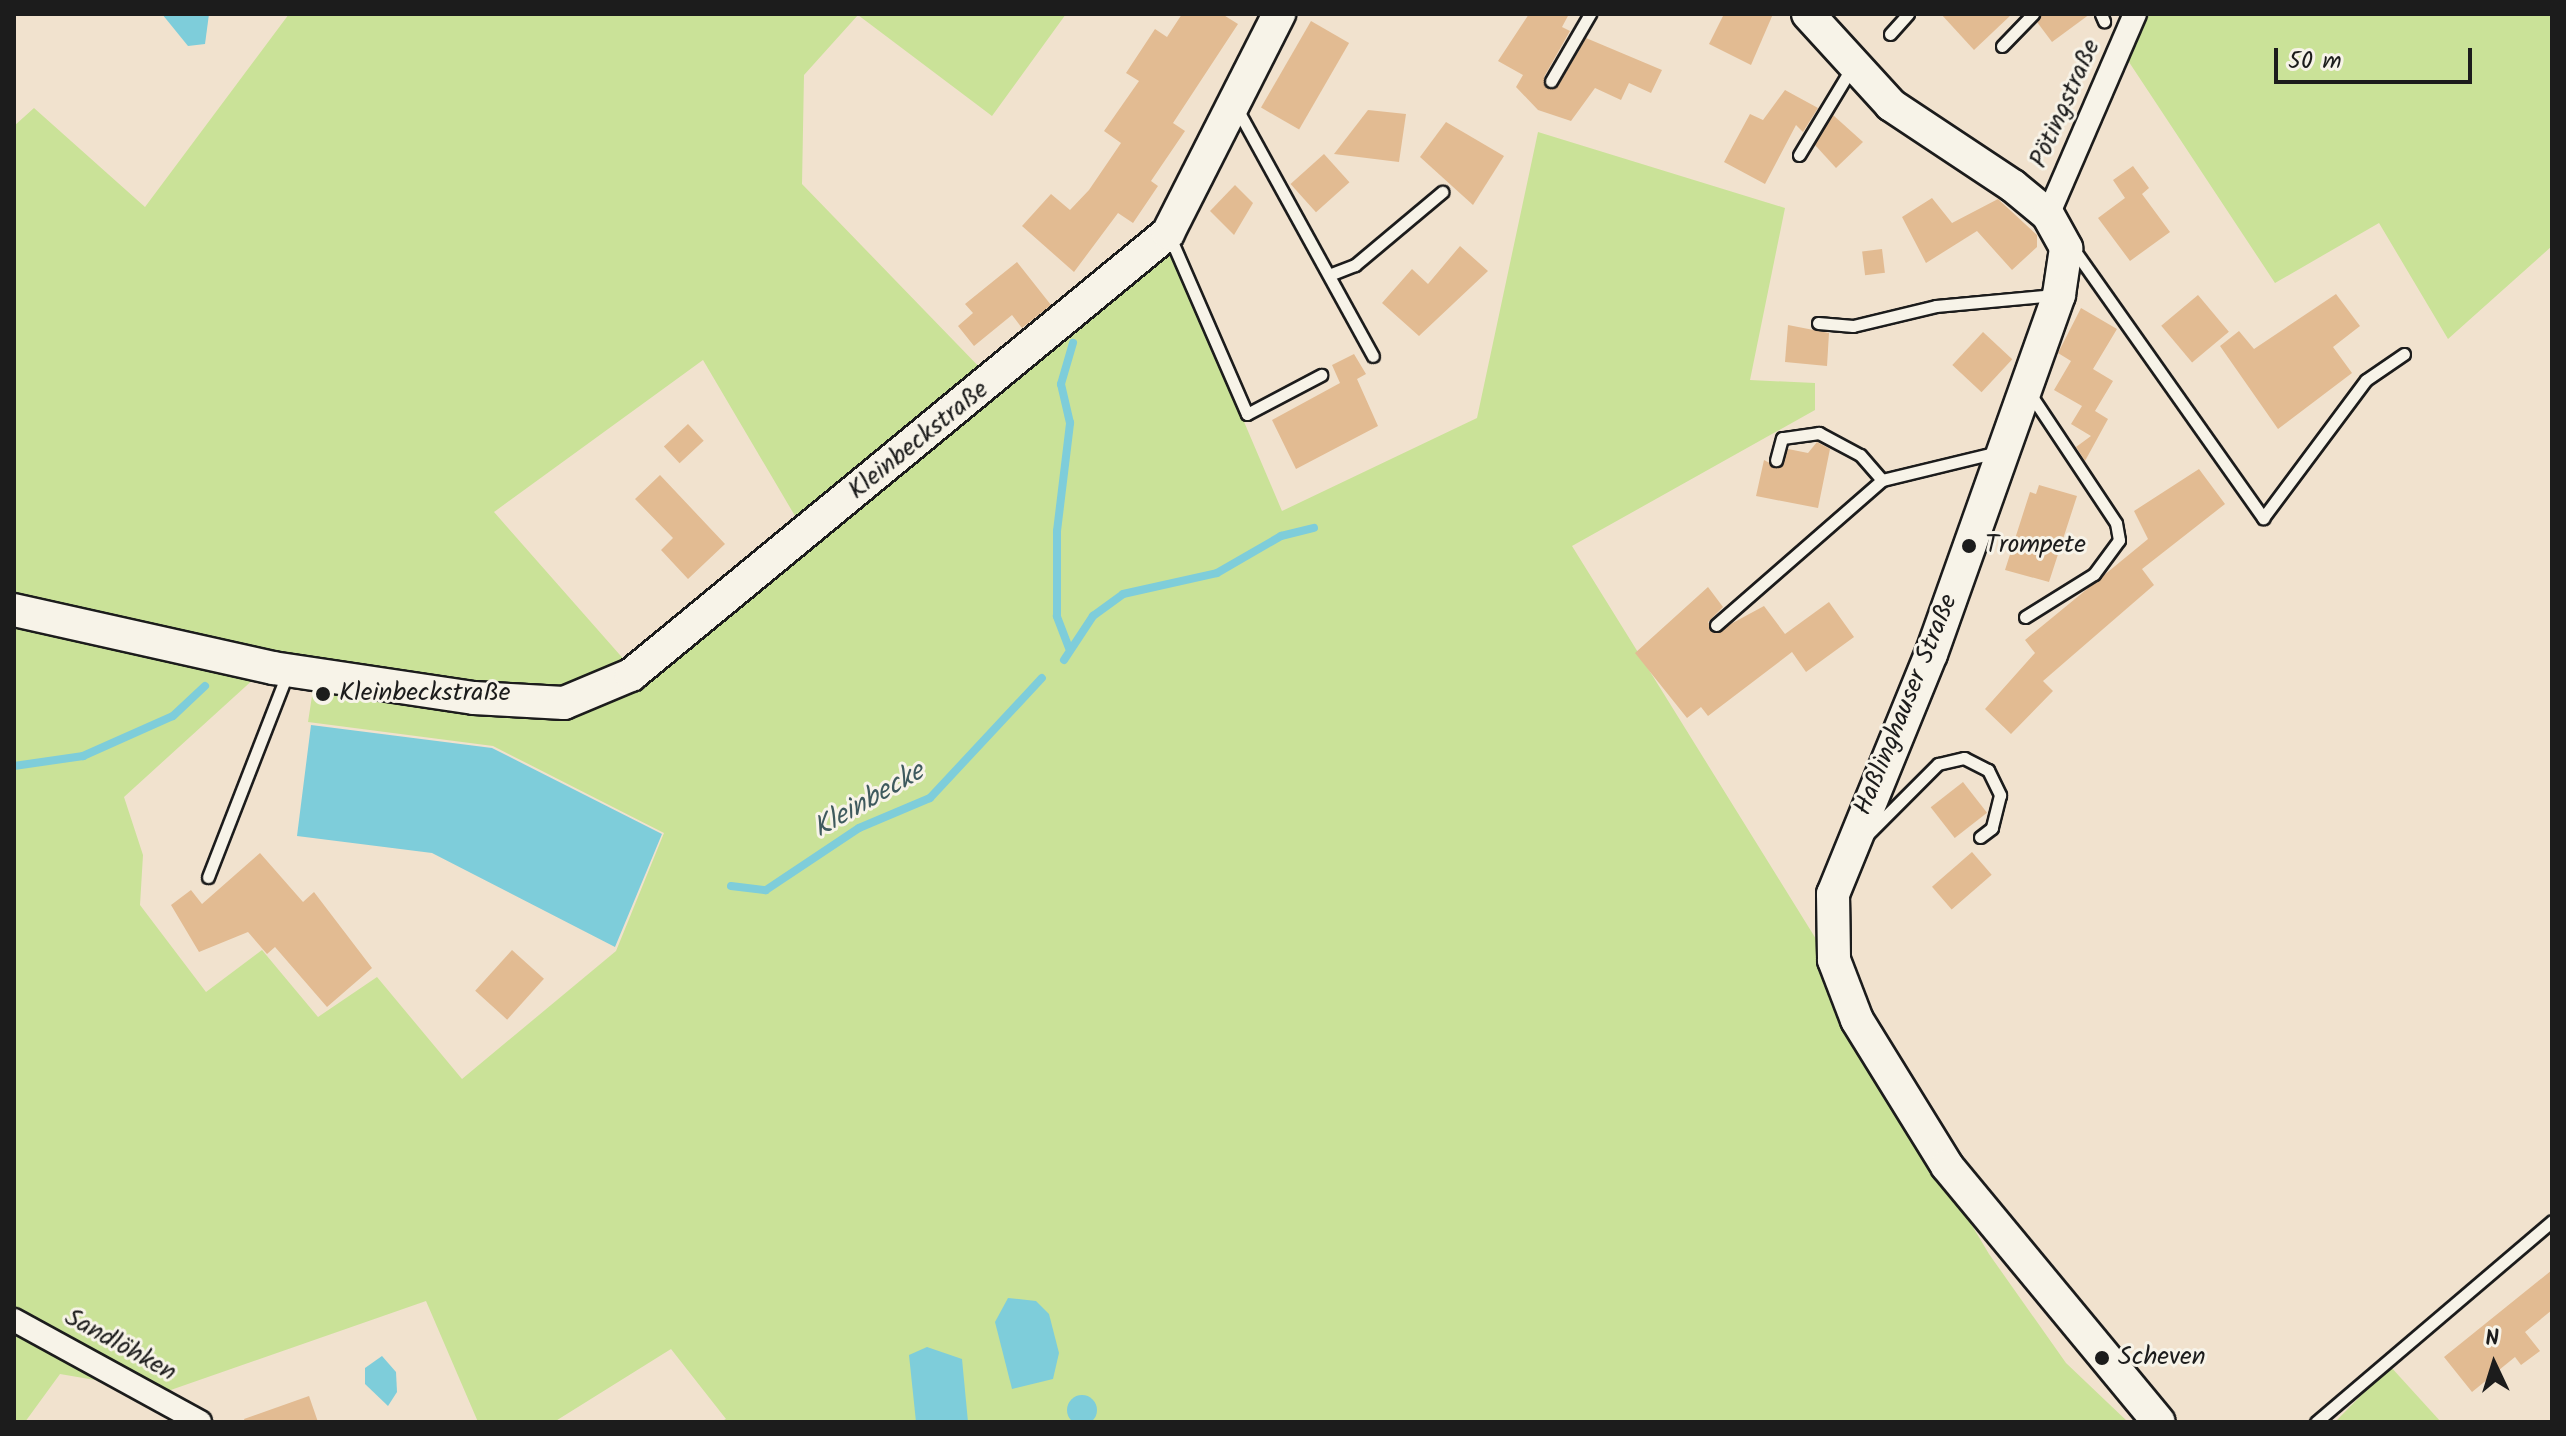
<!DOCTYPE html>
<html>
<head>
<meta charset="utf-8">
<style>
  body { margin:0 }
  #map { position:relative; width:2566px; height:1436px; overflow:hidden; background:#f1e2ce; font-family:Kalam,sans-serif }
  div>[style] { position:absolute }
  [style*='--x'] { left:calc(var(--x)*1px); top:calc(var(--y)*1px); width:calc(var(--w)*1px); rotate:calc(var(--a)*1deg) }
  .green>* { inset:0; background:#cae298 }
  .water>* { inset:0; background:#7ecdda }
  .round { border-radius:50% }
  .stream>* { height:8px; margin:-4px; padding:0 4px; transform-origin:4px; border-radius:4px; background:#7ecdda }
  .building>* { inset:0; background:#e2bb92; transform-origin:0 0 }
  .roads { filter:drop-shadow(2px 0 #1c1c1c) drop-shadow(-2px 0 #1c1c1c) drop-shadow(0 2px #1c1c1c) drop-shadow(0 -2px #1c1c1c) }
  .lane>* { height:11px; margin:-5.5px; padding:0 5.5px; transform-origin:5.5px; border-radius:5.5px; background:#f7f3e8 }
  .street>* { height:22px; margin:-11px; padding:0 11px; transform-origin:11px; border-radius:11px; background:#f7f3e8 }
  .secondary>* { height:32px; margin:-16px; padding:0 16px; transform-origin:16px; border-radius:16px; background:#f7f3e8 }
  .dots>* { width:22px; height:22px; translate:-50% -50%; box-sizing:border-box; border:4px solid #f7f3e8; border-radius:50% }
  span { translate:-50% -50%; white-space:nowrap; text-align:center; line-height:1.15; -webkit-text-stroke:6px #f7f3e8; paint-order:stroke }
  .street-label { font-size:26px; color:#1c1c1c }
  .poi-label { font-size:26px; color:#1c1c1c }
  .left { translate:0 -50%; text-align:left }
  .water-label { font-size:28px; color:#3e5a5e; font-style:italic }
  .frame { position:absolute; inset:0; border:16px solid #1c1c1c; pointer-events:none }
  .north { position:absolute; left:2454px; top:1324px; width:80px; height:80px; -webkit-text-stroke:6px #f7f3e8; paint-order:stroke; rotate:356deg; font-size:22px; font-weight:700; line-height:32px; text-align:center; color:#1c1c1c }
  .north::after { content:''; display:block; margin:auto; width:28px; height:36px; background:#1c1c1c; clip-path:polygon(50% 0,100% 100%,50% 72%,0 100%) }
  .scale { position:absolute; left:2274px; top:48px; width:198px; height:36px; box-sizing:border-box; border:4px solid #1c1c1c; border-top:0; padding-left:10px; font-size:24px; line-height:28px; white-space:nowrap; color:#1c1c1c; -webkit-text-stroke:6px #f7f3e8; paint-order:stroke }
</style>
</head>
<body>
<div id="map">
  <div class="green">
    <i style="clip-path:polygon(289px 14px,1066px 14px,992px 116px,858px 15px,804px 75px,802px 184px,986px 374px,798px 521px,703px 360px,494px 512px,627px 663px,561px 695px,461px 686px,14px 602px,14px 126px,34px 108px,145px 207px)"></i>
    <i style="clip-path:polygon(2141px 14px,2552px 14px,2552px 246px,2448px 339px,2379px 223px,2275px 283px,2125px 56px)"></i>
    <i style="clip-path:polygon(1538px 132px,1785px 208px,1750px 380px,1815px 383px,1815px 410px,1572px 546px,1816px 939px,1824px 977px,1989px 1254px,2066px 1363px,2128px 1422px,720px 1422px,726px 1419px,671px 1349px,554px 1422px,478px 1422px,426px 1301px,165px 1392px,60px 1374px,25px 1422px,14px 1422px,14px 624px,257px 676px,124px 797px,143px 855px,140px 905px,206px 992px,262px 950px,318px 1017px,377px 977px,462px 1079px,616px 951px,664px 833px,493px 746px,308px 722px,314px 683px,567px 708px,812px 540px,1002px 394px,1168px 243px,1282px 511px,1477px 418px)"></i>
    <i style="clip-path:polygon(2390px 1366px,2441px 1422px,2335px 1422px)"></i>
  </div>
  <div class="water">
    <i style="clip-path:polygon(162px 14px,209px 14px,205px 44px,188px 46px)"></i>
    <i style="clip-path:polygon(311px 725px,492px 748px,662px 834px,615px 947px,432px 853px,297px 836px)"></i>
    <i style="clip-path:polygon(1008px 1298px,1036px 1301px,1049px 1314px,1059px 1353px,1053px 1379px,1012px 1389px,995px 1322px)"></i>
    <i style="clip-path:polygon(927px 1347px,962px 1359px,968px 1422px,916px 1422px,909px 1355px)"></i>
    <i style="clip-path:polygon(382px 1356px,396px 1372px,397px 1392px,388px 1406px,365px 1384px,365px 1368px)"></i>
    <i class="round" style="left:1067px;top:1395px;width:30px;height:30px"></i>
  </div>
  <div class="stream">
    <i style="--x:1069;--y:648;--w:34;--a:-111"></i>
    <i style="--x:1057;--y:616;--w:85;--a:-90"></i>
    <i style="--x:1057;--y:531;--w:109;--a:-83.1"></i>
    <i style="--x:1070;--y:423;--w:40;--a:-103"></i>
    <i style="--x:1061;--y:384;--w:43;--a:-73.7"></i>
    <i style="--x:1064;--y:660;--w:53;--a:-56.6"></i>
    <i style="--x:1093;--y:616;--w:37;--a:-36"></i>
    <i style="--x:1123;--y:594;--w:96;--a:-12.6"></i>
    <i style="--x:1217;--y:573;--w:74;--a:-30"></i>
    <i style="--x:1281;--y:536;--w:34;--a:-14"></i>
    <i style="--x:14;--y:766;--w:70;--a:-8.2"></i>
    <i style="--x:83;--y:756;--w:98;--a:-24"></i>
    <i style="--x:173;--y:716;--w:44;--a:-43.2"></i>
    <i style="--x:731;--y:886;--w:35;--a:7"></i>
    <i style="--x:766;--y:890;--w:112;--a:-33.7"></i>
    <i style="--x:859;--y:828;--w:77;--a:-22.9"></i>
    <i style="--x:930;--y:798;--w:164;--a:-47"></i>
  </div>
  <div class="building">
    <i style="clip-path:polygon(1182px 14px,1222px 14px,1238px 24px,1173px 123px,1185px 131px,1151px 181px,1158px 186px,1133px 223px,1118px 213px,1074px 272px,1022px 226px,1051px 194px,1070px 210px,1089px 190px,1121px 143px,1104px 131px,1139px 81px,1126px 73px,1155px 29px,1167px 37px)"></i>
    <i style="clip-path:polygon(1529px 14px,1569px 14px,1562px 27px,1570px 31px,1544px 77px,1546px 88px,1558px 86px,1586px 38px,1662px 70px,1651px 93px,1629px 83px,1621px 100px,1595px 88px,1571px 121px,1538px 110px,1516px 87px,1523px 75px,1498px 61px)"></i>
    <i style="clip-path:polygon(1724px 14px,1773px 14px,1751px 65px,1709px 44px)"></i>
    <i style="clip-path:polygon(1941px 14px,2012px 14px,1974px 50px)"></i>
    <i style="clip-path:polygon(2041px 14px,2090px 14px,2052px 42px,2037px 22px)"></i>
    <i style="left:1311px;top:21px;width:44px;height:100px;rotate:30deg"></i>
    <i style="clip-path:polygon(1785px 90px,1818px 108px,1803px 132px,1796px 125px,1765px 184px,1724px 162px,1750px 114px,1763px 120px)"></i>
    <i style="clip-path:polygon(1368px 110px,1406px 114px,1399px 162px,1334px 154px)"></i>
    <i style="clip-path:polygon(1833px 115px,1863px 142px,1836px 168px,1815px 145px)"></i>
    <i style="clip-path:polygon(1446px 122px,1504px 156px,1473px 205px,1420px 157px)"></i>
    <i style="left:1324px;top:154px;width:38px;height:45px;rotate:48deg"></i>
    <i style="clip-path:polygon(2133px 166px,2149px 188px,2142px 194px,2170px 232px,2130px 261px,2098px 218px,2125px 198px,2113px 180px)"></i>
    <i style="clip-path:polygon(1235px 185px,1253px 203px,1234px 235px,1210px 211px)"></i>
    <i style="clip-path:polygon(1932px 198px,1952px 223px,1998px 199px,2037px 235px,2037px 247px,2012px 270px,1977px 231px,1926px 263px,1902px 217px)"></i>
    <i style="clip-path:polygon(1460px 246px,1488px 271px,1419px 336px,1382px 303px,1412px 269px,1428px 284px)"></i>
    <i style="left:1882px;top:249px;width:24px;height:20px;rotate:83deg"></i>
    <i style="clip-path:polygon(1017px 262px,1051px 305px,1022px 328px,1012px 315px,974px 346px,958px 326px,973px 313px,965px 304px)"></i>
    <i style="clip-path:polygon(2336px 294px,2360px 326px,2333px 347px,2352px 373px,2278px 429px,2220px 346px,2239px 331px,2254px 349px)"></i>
    <i style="left:2198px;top:295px;width:48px;height:48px;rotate:50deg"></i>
    <i style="clip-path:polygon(2081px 308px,2117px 329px,2093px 369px,2113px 381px,2095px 411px,2108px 419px,2085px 461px,2076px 447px,2091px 436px,2071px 424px,2082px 406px,2054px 390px,2071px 361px,2058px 353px)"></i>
    <i style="clip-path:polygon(1788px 325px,1829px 333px,1827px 366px,1785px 362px)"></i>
    <i style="left:1983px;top:332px;width:40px;height:45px;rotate:43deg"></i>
    <i style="clip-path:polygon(1354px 354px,1366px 374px,1357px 379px,1378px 426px,1296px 469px,1272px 420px,1340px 383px,1332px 365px)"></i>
    <i style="left:688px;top:424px;width:23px;height:33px;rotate:47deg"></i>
    <i style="clip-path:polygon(1817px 442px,1830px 449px,1818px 508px,1756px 496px,1764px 460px,1779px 468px,1788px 449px,1808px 453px)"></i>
    <i style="clip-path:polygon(2199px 469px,2225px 504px,2142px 569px,2154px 585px,2043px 681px,2053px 691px,2011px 734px,1985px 709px,2035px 653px,2025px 640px,2148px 539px,2134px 511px)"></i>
    <i style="clip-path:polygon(660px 475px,725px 544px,688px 579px,661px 550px,673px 538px,635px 499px)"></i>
    <i style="clip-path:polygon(2039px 485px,2077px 496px,2049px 582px,2005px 570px,2030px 492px,2036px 494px)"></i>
    <i style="clip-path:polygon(1708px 587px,1723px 607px,1708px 622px,1714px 633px,1764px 606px,1785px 634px,1829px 602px,1854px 637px,1806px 672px,1792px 652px,1708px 716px,1701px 707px,1687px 718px,1635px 653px)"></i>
    <i style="left:1963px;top:782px;width:39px;height:41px;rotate:52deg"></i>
    <i style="left:1972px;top:852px;width:30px;height:53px;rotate:49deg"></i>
    <i style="clip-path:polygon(260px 853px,303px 902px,314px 892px,372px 968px,327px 1007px,275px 947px,267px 954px,248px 932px,199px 952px,171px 905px,191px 890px,202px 904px)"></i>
    <i style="left:512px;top:950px;width:43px;height:55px;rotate:42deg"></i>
    <i style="clip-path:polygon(2552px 1270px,2552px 1310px,2525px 1332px,2540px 1351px,2521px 1365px,2515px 1357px,2472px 1392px,2444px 1357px)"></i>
    <i style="clip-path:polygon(309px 1396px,318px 1422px,245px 1422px,244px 1419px)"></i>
  </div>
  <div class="roads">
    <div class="lane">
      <i style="--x:2101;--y:14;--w:8;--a:67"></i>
      <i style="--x:1890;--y:34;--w:27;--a:-48"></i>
      <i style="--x:2002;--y:46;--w:45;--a:-45.9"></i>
      <i style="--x:1551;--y:81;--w:78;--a:-59.8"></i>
      <i style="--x:1236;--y:107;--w:284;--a:61.2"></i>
      <i style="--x:1799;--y:155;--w:103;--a:-58.9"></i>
      <i style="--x:1170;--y:237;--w:193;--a:66.5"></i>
      <i style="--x:1247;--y:414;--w:84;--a:-27.8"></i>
      <i style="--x:2072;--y:247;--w:332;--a:54.8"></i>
      <i style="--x:2263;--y:518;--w:172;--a:-53.3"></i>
      <i style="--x:2366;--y:380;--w:46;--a:-34.4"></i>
      <i style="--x:1329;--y:275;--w:28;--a:-21"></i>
      <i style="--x:1355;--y:265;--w:114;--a:-40"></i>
      <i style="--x:1818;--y:323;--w:35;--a:5"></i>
      <i style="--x:1853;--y:326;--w:85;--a:-13.5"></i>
      <i style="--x:1936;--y:306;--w:119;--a:-5.3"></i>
      <i style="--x:1882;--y:480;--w:119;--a:-13.6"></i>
      <i style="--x:2025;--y:617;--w:81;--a:-31.9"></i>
      <i style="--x:2094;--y:574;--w:42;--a:-53.7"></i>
      <i style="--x:2119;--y:540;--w:17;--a:-100"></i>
      <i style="--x:2116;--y:523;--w:157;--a:-123.6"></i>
      <i style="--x:1716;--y:625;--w:220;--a:-41.1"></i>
      <i style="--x:1882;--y:480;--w:33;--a:-131"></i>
      <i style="--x:1860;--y:455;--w:47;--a:-151.8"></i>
      <i style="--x:1819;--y:433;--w:37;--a:172"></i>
      <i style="--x:1782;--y:438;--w:23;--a:105"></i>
      <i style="--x:1869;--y:833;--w:98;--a:-45"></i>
      <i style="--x:1938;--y:764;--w:27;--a:-13"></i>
      <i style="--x:1964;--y:758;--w:27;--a:27"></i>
      <i style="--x:1988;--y:770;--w:28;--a:64"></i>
      <i style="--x:2000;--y:795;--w:34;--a:104"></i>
      <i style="--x:1992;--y:828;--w:15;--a:143"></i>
      <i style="--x:208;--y:877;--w:218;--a:-68.7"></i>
      <i style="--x:2316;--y:1422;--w:310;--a:-40.4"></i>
    </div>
    <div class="street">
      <i style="--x:2048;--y:215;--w:219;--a:-66.6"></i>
      <i style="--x:14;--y:1320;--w:212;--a:28.7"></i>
    </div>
    <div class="secondary">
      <i style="--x:1808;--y:14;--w:123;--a:47.6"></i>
      <i style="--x:1891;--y:105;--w:146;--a:33.6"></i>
      <i style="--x:2013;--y:186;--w:45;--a:39.6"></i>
      <i style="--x:2048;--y:215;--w:38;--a:61"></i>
      <i style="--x:2066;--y:248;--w:48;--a:98.5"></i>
      <i style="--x:2059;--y:295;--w:381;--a:109.6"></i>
      <i style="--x:1931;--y:654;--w:259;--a:112.2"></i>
      <i style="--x:1833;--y:894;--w:66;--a:89.1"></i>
      <i style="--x:1834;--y:960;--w:64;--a:69"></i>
      <i style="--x:1857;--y:1020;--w:172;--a:58.3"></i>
      <i style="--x:1947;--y:1166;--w:332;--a:50.4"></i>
      <i style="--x:14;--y:610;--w:265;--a:12.6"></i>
      <i style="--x:273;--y:668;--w:203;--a:8.5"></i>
      <i style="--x:474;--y:698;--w:90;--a:3.2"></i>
      <i style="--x:564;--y:703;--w:73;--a:-22.7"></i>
      <i style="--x:631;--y:675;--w:696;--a:-39.46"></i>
      <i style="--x:1168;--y:233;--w:246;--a:-63.1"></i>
    </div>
  </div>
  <div class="dots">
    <i style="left:1969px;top:546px;background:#1c1c1c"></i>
    <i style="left:323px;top:694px;background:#1c1c1c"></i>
    <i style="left:2102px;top:1358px;background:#1c1c1c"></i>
  </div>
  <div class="street-label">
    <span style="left:2066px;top:104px;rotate:-66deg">Pötingstraße</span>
    <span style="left:919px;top:441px;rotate:-39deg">Kleinbeckstraße</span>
    <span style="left:1907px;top:705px;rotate:-68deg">Haßlinghauser Straße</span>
    <span style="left:120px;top:1346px;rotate:29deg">Sandlöhken</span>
  </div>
  <div class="poi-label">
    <span class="left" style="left:1985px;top:546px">Trompete</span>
    <span class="left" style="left:339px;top:694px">Kleinbeckstraße</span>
    <span class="left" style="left:2118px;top:1358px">Scheven</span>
  </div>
  <div class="water-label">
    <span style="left:869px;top:801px;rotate:-30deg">Kleinbecke</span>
  </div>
  <div class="frame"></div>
  <div class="north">N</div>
  <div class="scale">50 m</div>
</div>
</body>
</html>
